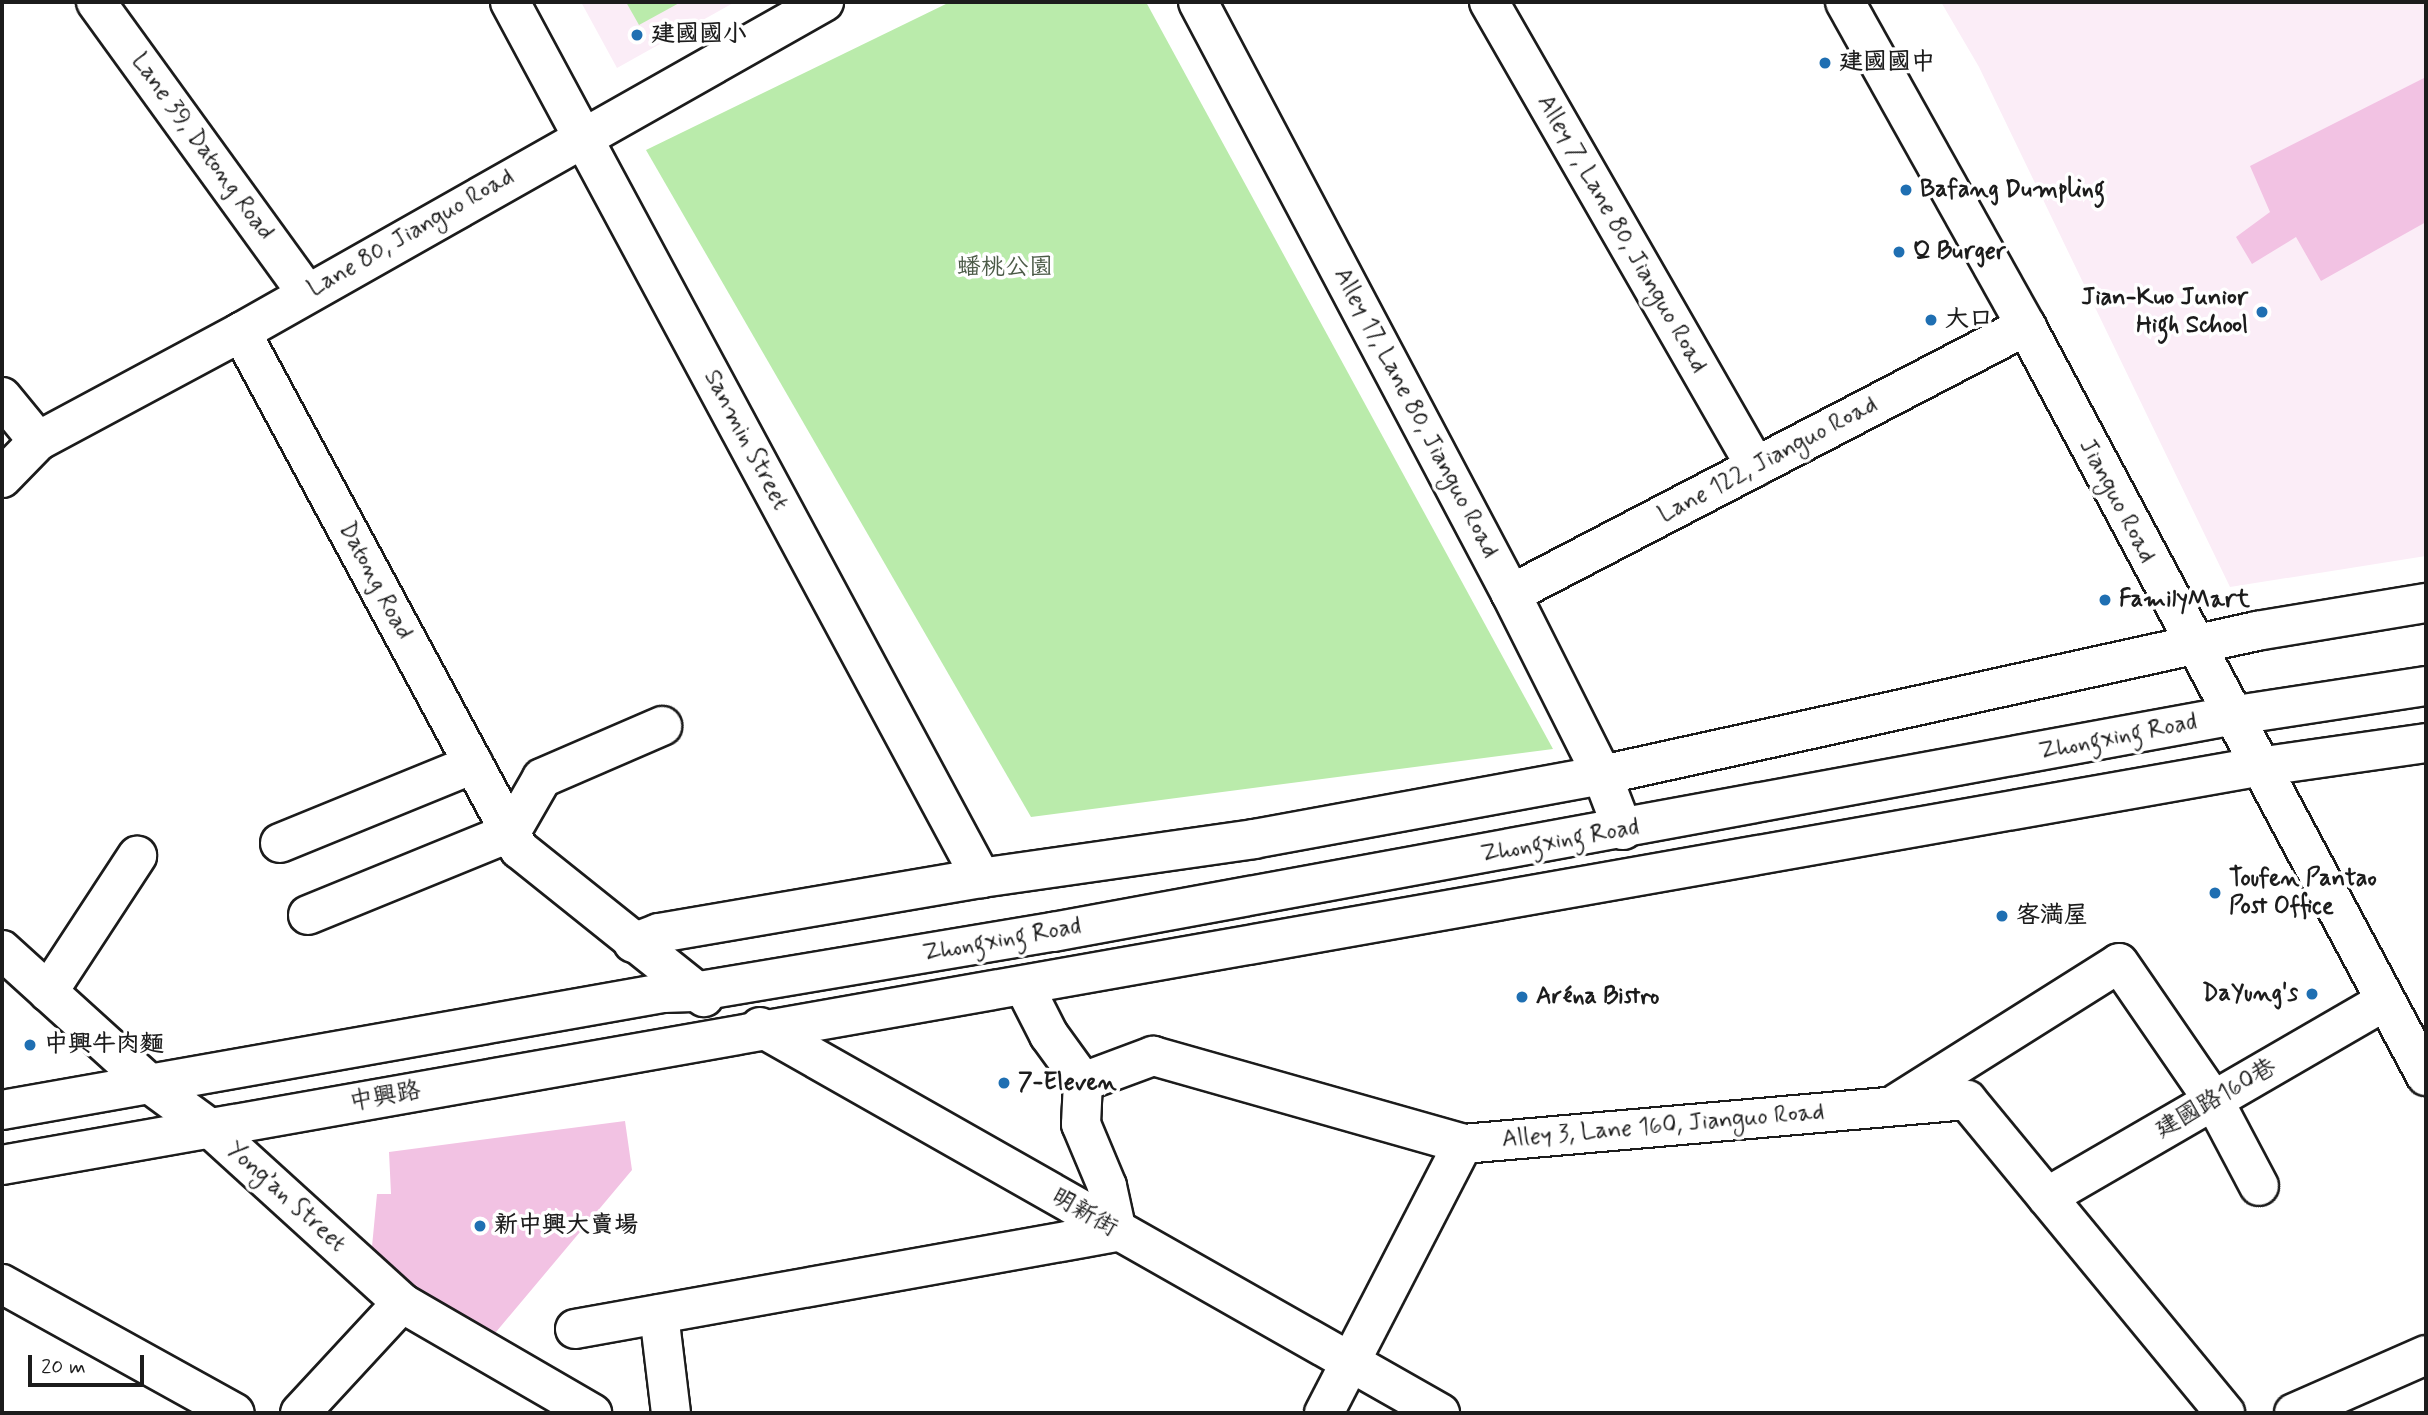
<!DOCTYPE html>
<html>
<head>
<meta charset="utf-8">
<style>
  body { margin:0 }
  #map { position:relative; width:2428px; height:1415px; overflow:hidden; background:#fff; font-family:Mynerve,"LXGW WenKai TC",sans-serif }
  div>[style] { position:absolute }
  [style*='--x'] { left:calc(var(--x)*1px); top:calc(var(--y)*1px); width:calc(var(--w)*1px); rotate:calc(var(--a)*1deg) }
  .built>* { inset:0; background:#fbedf7 }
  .green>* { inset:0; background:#baebab }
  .building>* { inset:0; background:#f2c2e3 }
  .roads { filter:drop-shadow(2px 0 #1c1c1c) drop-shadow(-2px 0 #1c1c1c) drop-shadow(0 2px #1c1c1c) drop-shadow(0 -2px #1c1c1c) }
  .minor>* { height:38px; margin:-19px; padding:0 19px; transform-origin:19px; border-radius:19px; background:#fff }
  .dots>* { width:19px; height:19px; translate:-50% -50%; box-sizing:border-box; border:4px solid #fff; border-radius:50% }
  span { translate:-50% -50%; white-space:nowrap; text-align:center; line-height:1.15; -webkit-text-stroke:7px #fff; paint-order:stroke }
  .poi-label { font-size:24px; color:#1c1c1c; font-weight:700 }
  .left { translate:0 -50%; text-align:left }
  .right { translate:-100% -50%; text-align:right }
  .street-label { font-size:24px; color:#1c1c1c }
  .park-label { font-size:24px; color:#4b5a47 }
  .frame { position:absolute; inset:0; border:4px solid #1c1c1c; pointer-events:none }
  .scale { position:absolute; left:28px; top:1355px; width:116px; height:32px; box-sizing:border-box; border:4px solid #1c1c1c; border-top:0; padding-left:9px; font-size:21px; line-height:24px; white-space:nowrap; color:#1c1c1c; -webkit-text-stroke:5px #fff; paint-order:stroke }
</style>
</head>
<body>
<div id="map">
  <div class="built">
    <i style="clip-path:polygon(581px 2px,735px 2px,617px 68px)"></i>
    <i style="clip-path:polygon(1941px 2px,2426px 2px,2426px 556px,2230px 587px,1979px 67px)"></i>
  </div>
  <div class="green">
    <i style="clip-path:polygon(626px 2px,681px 2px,639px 25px)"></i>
    <i style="clip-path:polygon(950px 2px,1146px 2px,1553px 749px,1031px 817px,646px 150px)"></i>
  </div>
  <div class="building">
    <i style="clip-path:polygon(2426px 77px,2426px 222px,2321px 281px,2296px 237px,2252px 264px,2236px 237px,2270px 212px,2250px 166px)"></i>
    <i style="clip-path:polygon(625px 1121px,632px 1170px,491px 1338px,371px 1257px,377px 1194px,391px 1194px,389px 1152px)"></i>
  </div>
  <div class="roads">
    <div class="minor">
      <i style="--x:96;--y:2;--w:359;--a:54.1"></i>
      <i style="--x:510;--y:2;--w:995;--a:61.73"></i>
      <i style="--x:1198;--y:2;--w:670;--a:62.13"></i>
      <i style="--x:1511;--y:594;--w:203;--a:63.3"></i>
      <i style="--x:1602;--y:775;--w:59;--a:69.1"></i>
      <i style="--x:1489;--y:2;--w:536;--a:60.14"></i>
      <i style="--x:1845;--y:2;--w:371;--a:60.8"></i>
      <i style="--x:2026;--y:326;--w:850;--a:61.93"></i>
      <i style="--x:241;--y:332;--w:670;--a:-29.51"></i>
      <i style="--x:2;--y:397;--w:57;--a:50.7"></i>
      <i style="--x:38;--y:441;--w:230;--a:-28.2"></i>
      <i style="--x:241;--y:332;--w:587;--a:61.73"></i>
      <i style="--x:519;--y:849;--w:237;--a:38.7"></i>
      <i style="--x:2;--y:478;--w:52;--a:-45.8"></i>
      <i style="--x:1511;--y:594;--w:581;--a:-27.49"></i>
      <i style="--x:280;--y:843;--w:209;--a:-22.2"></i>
      <i style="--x:308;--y:915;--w:219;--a:-22.2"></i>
      <i style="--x:511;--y:832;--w:62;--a:-60.1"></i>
      <i style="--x:542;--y:778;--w:131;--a:-23.4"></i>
      <i style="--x:633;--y:943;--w:28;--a:-21"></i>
      <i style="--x:659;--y:933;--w:327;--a:-9.7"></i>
      <i style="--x:981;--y:878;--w:276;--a:-8.1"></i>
      <i style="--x:1254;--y:839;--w:354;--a:-10.4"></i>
      <i style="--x:1602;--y:775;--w:671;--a:-12.4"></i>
      <i style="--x:2257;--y:631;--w:171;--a:-9.4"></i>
      <i style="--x:2;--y:950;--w:201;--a:42.2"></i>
      <i style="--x:151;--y:1085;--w:74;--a:36.3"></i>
      <i style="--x:211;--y:1129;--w:258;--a:42.3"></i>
      <i style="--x:402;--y:1303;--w:220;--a:30.1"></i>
      <i style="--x:1024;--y:986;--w:55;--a:63"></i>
      <i style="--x:1049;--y:1035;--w:58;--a:54.1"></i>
      <i style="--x:1083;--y:1082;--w:75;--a:-20.4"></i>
      <i style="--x:1153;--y:1056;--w:322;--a:15.8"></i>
      <i style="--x:1463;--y:1144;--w:506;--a:-4.99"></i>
      <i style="--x:1967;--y:1100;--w:406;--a:50.5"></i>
      <i style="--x:48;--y:992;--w:163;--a:-56.8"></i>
      <i style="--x:760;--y:1027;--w:782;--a:29.58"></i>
      <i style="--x:1897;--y:1103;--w:262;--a:-32.2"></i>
      <i style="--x:2119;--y:963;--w:168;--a:55.5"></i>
      <i style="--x:2214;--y:1101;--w:96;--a:62.1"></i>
      <i style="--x:2;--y:1110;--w:671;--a:-10.04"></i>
      <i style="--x:663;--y:993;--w:30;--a:-2"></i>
      <i style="--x:693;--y:992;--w:365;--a:-9.5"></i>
      <i style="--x:1053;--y:932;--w:1197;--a:-10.4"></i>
      <i style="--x:2230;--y:716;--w:198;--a:-8.7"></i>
      <i style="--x:2;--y:1165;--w:2291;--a:-10.01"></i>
      <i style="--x:2258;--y:767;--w:170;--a:-8.1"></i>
      <i style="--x:2047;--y:1197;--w:391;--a:-30.1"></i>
      <i style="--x:2;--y:1284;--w:266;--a:29"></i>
      <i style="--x:659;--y:1314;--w:100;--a:83.1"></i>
      <i style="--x:575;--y:1329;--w:551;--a:-10.15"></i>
      <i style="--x:1117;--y:1232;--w:47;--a:-102.3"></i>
      <i style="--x:1107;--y:1186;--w:67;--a:-112.8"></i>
      <i style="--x:1081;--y:1124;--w:42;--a:-87.3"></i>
      <i style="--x:300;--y:1413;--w:150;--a:-47.2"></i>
      <i style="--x:1324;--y:1413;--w:303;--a:-62.7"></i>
      <i style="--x:2294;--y:1413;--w:144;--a:-23.7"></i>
    </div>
  </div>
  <div class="dots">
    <i style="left:637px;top:35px;background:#1f6fb2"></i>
    <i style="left:1825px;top:63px;background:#1f6fb2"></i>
    <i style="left:1906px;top:190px;background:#1f6fb2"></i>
    <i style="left:1899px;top:252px;background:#1f6fb2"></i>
    <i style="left:2262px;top:312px;background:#1f6fb2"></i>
    <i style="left:1931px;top:320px;background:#1f6fb2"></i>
    <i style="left:2105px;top:600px;background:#1f6fb2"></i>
    <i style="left:2215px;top:893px;background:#1f6fb2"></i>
    <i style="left:2002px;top:916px;background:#1f6fb2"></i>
    <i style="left:2312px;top:994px;background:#1f6fb2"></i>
    <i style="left:1522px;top:997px;background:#1f6fb2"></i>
    <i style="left:30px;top:1045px;background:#1f6fb2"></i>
    <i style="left:1004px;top:1083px;background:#1f6fb2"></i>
    <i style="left:480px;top:1226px;background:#1f6fb2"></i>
  </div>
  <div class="poi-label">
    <span class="left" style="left:651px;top:35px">建國國小</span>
    <span class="left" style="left:1839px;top:63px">建國國中</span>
    <span class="left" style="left:1920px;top:190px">Bafang Dumpling</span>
    <span class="left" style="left:1913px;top:252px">Q Burger</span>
    <span class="right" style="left:2248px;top:312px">Jian-Kuo Junior<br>High School</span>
    <span class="left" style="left:1945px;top:320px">大口</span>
    <span class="left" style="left:2119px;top:600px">FamilyMart</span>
    <span class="left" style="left:2229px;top:893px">Toufen Pantao<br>Post Office</span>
    <span class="left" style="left:2016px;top:916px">客満屋</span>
    <span class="right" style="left:2298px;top:994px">DaYung's</span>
    <span class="left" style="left:1536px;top:997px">Aréna Bistro</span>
    <span class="left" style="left:44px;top:1045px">中興牛肉麵</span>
    <span class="left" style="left:1018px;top:1083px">7-Eleven</span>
    <span class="left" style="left:494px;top:1226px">新中興大賣場</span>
  </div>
  <div class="street-label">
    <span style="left:202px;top:147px;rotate:54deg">Lane 39, Datong Road</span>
    <span style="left:411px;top:233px;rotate:-30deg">Lane 80, Jianguo Road</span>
    <span style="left:1622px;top:234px;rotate:60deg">Alley 7, Lane 80, Jianguo Road</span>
    <span style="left:1416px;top:413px;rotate:62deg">Alley 17, Lane 80, Jianguo Road</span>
    <span style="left:746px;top:440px;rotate:62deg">Sanmin Street</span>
    <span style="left:1768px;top:460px;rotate:-28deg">Lane 122, Jianguo Road</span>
    <span style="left:2117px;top:501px;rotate:62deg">Jianguo Road</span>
    <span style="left:375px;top:581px;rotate:62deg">Datong Road</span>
    <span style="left:2118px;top:737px;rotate:-11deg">Zhongxing Road</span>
    <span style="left:1560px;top:841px;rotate:-10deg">Zhongxing Road</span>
    <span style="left:1002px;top:940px;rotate:-10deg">Zhongxing Road</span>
    <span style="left:385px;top:1097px;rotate:-10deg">中興路</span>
    <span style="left:2216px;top:1099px;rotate:-30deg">建國路160巷</span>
    <span style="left:1663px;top:1126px;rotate:-5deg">Alley 3, Lane 160, Jianguo Road</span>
    <span style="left:286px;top:1197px;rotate:42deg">Yong’an Street</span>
    <span style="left:1084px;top:1213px;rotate:30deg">明新街</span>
  </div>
  <div class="park-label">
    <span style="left:1005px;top:268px">蟠桃公園</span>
  </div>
  <div class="frame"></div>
  <div class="scale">20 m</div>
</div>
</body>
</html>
